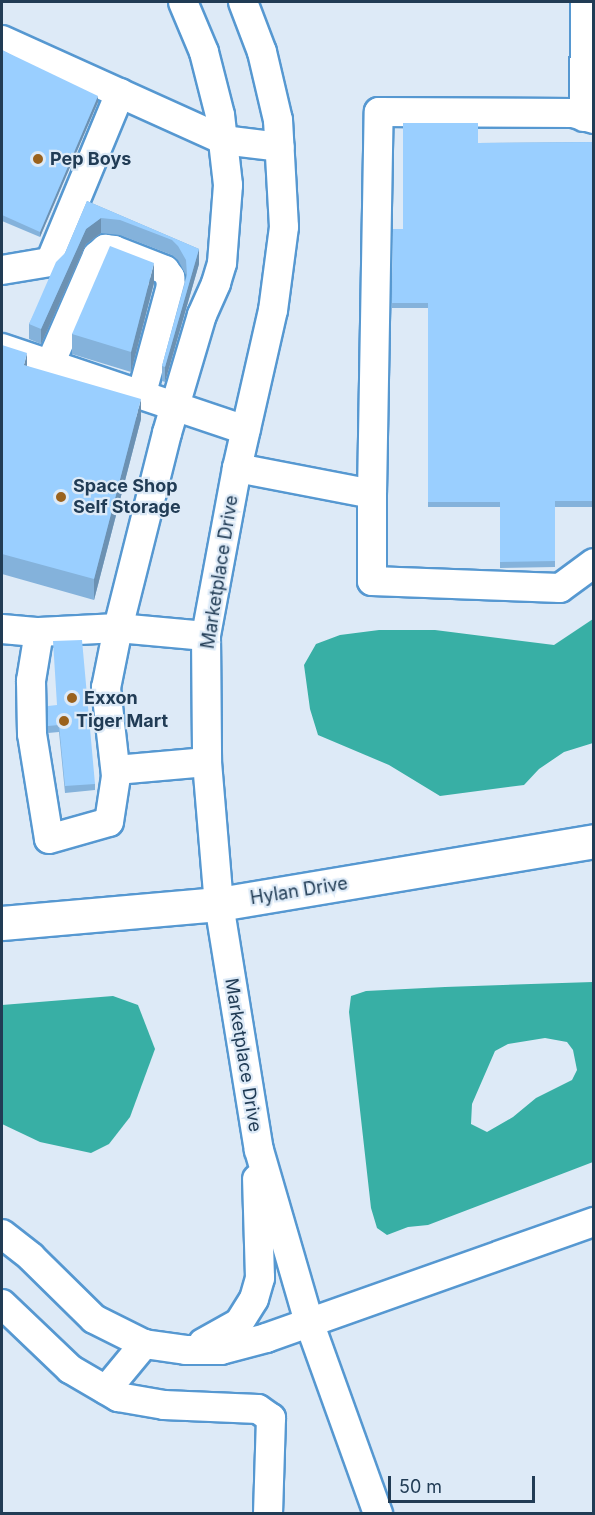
<!DOCTYPE html>
<html>
<head>
<meta charset="utf-8">
<style>
  body { margin:0 }
  #map { position:relative; width:595px; height:1515px; overflow:hidden; background:#ddeaf7; font-family:Inter,sans-serif }
  div>[style] { position:absolute }
  [style*='--x'] { left:calc(var(--x)*1px); top:calc(var(--y)*1px); width:calc(var(--w)*1px); rotate:calc(var(--a)*1deg) }
  .water>* { inset:0; background:#38afa5 }
  .roads { filter:drop-shadow(2px 0 #5698d1) drop-shadow(-2px 0 #5698d1) drop-shadow(0 2px #5698d1) drop-shadow(0 -2px #5698d1) }
  .minor>* { height:28px; margin:-14px; padding:0 14px; transform-origin:14px; border-radius:14px; background:#fff }
  .major>* { height:33px; margin:-16.5px; padding:0 16.5px; transform-origin:16.5px; border-radius:16.5px; background:#fff }
  .wall>* { inset:0; background:#84b2db }
  .shaded-wall>* { inset:0; background:#6c91b2 }
  .building>* { inset:0; background:#9acfff }
  .dots>* { width:16px; height:16px; translate:-50% -50%; box-sizing:border-box; border:3px solid #ddeaf7; border-radius:50% }
  span { translate:-50% -50%; white-space:nowrap; text-align:center; line-height:1.15; -webkit-text-stroke:4.5px #ddeaf7; paint-order:stroke }
  .poi-label { font-size:18px; color:#213c55; font-weight:700 }
  .left { translate:0 -50%; text-align:left }
  .street-label { font-size:18px; color:#213c55 }
  .frame { position:absolute; inset:0; border:3px solid #213c55; pointer-events:none }
  .scale { position:absolute; left:388px; top:1476px; width:147px; height:27px; box-sizing:border-box; border:3px solid #213c55; border-top:0; padding-left:8px; font-size:18px; line-height:21px; white-space:nowrap; color:#213c55; -webkit-text-stroke:4px #ddeaf7; paint-order:stroke }
</style>
</head>
<body>
<div id="map">
  <div class="water">
    <i style="clip-path:polygon(593px 619px,593px 743px,564px 752px,539px 769px,524px 785px,440px 796px,389px 765px,318px 735px,310px 709px,304px 665px,316px 644px,340px 635px,379px 630px,435px 630px,554px 645px)"></i>
    <i style="clip-path:polygon(evenodd,593px 982px,593px 1162px,428px 1225px,408px 1227px,387px 1235px,377px 1228px,371px 1208px,349px 1012px,351px 996px,366px 991px,445px 987px,593px 982px,545px 1038px,567px 1042px,573px 1050px,577px 1070px,572px 1080px,536px 1098px,513px 1117px,487px 1132px,471px 1124px,472px 1104px,495px 1051px,508px 1044px,545px 1038px)"></i>
    <i style="clip-path:polygon(113px 996px,138px 1005px,155px 1049px,130px 1117px,109px 1144px,91px 1153px,40px 1142px,2px 1124px,2px 1005px)"></i>
  </div>
  <div class="roads">
    <div class="minor">
      <i style="--x:243;--y:2;--w:53;--a:69.2"></i>
      <i style="--x:262;--y:52;--w:70;--a:76.8"></i>
      <i style="--x:278;--y:120;--w:107;--a:86.8"></i>
      <i style="--x:284;--y:227;--w:84;--a:97.5"></i>
      <i style="--x:273;--y:310;--w:162;--a:102.8"></i>
      <i style="--x:237;--y:468;--w:171;--a:100.5"></i>
      <i style="--x:206;--y:636;--w:126;--a:89.5"></i>
      <i style="--x:207;--y:762;--w:143;--a:85.2"></i>
      <i style="--x:219;--y:904;--w:249;--a:80.8"></i>
      <i style="--x:259;--y:1150;--w:179;--a:73.8"></i>
      <i style="--x:309;--y:1322;--w:204;--a:70.2"></i>
      <i style="--x:2;--y:40;--w:243;--a:24.3"></i>
      <i style="--x:223;--y:140;--w:57;--a:7"></i>
      <i style="--x:584;--y:117;--w:115;--a:-89.5"></i>
      <i style="--x:2;--y:270;--w:49;--a:-9.5"></i>
      <i style="--x:50;--y:262;--w:183;--a:-67.5"></i>
      <i style="--x:2;--y:348;--w:257;--a:18.6"></i>
      <i style="--x:50;--y:364;--w:118;--a:-66.5"></i>
      <i style="--x:97;--y:256;--w:11;--a:-41"></i>
      <i style="--x:105;--y:249;--w:9;--a:6"></i>
      <i style="--x:114;--y:250;--w:55;--a:21.4"></i>
      <i style="--x:165;--y:270;--w:9;--a:54"></i>
      <i style="--x:170;--y:277;--w:9;--a:84"></i>
      <i style="--x:171;--y:286;--w:111;--a:105.2"></i>
      <i style="--x:237;--y:468;--w:137;--a:10.9"></i>
      <i style="--x:372;--y:494;--w:87;--a:90"></i>
      <i style="--x:372;--y:581;--w:188;--a:2.1"></i>
      <i style="--x:560;--y:588;--w:42;--a:-36.3"></i>
      <i style="--x:372;--y:494;--w:382;--a:-89"></i>
      <i style="--x:379;--y:112;--w:194;--a:0.3"></i>
      <i style="--x:573;--y:113;--w:22;--a:16"></i>
      <i style="--x:2;--y:629;--w:37;--a:5"></i>
      <i style="--x:39;--y:632;--w:79;--a:-2.9"></i>
      <i style="--x:118;--y:628;--w:201;--a:-75.9"></i>
      <i style="--x:167;--y:433;--w:123;--a:-73.5"></i>
      <i style="--x:202;--y:315;--w:35;--a:-66"></i>
      <i style="--x:216;--y:283;--w:21;--a:-73"></i>
      <i style="--x:222;--y:263;--w:78;--a:-85.6"></i>
      <i style="--x:228;--y:185;--w:70;--a:-96.5"></i>
      <i style="--x:220;--y:115;--w:65;--a:-104.3"></i>
      <i style="--x:204;--y:52;--w:54;--a:-112.8"></i>
      <i style="--x:39;--y:632;--w:50;--a:99.3"></i>
      <i style="--x:31;--y:681;--w:53;--a:88.9"></i>
      <i style="--x:32;--y:734;--w:106;--a:80.8"></i>
      <i style="--x:49;--y:839;--w:62;--a:-15.8"></i>
      <i style="--x:109;--y:822;--w:47;--a:-81.3"></i>
      <i style="--x:116;--y:776;--w:89;--a:-96.5"></i>
      <i style="--x:106;--y:688;--w:61;--a:-78.7"></i>
      <i style="--x:118;--y:628;--w:88;--a:5.2"></i>
      <i style="--x:116;--y:770;--w:91;--a:-5"></i>
      <i style="--x:2;--y:1234;--w:37;--a:38"></i>
      <i style="--x:31;--y:1257;--w:88;--a:44.5"></i>
      <i style="--x:94;--y:1319;--w:56;--a:26.6"></i>
      <i style="--x:144;--y:1344;--w:42;--a:8.1"></i>
      <i style="--x:186;--y:1350;--w:35;--a:0"></i>
      <i style="--x:221;--y:1350;--w:47;--a:-14.9"></i>
      <i style="--x:266;--y:1338;--w:348;--a:-19.5"></i>
      <i style="--x:2;--y:1304;--w:94;--a:43.7"></i>
      <i style="--x:70;--y:1369;--w:56;--a:30.3"></i>
      <i style="--x:118;--y:1397;--w:47;--a:9.9"></i>
      <i style="--x:164;--y:1405;--w:94;--a:2.4"></i>
      <i style="--x:258;--y:1409;--w:16;--a:35"></i>
      <i style="--x:271;--y:1418;--w:96;--a:91.8"></i>
      <i style="--x:203;--y:1343;--w:41;--a:-29.1"></i>
      <i style="--x:239;--y:1323;--w:28;--a:-58"></i>
      <i style="--x:254;--y:1299;--w:22;--a:-74"></i>
      <i style="--x:260;--y:1278;--w:99;--a:-91.7"></i>
      <i style="--x:106;--y:1390;--w:60;--a:-50.4"></i>
    </div>
    <div class="major">
      <i style="--x:2;--y:923;--w:218;--a:-5"></i>
      <i style="--x:219;--y:904;--w:380;--a:-9.5"></i>
    </div>
  </div>
  <div class="wall">
    <i style="clip-path:polygon(2px 50px,98px 102px,40px 237px,2px 221px)"></i>
    <i style="clip-path:polygon(594px 142px,594px 507px,555px 507px,555px 567px,500px 568px,500px 507px,428px 507px,428px 308px,392px 308px,393px 229px,403px 229px,478px 143px)"></i>
    <i style="clip-path:polygon(87px 201px,199px 249px,199px 264px,165px 382px,162px 381px,162px 366px,186px 277px,186px 275px,178px 260px,172px 255px,120px 235px,101px 233px,86px 244px,41px 344px,29px 339px,29px 324px,65px 253px)"></i>
    <i style="clip-path:polygon(154px 283px,131px 372px,72px 354px,72px 334px)"></i>
    <i style="clip-path:polygon(2px 345px,27px 366px,141px 419px,94px 600px,2px 574px)"></i>
    <i style="clip-path:polygon(48px 706px,95px 784px,95px 790px,65px 793px,59px 732px,48px 733px)"></i>
  </div>
  <div class="shaded-wall">
    <i style="clip-path:polygon(98px 96px,98px 102px,40px 237px,40px 232px)"></i>
    <i style="clip-path:polygon(101px 218px,101px 233px,86px 244px,41px 344px,41px 329px,86px 229px)"></i>
    <i style="clip-path:polygon(199px 249px,199px 264px,165px 382px,165px 367px)"></i>
    <i style="clip-path:polygon(154px 263px,154px 283px,131px 372px,131px 352px)"></i>
    <i style="clip-path:polygon(27px 353px,27px 374px,24px 365px)"></i>
    <i style="clip-path:polygon(141px 399px,141px 419px,94px 600px,94px 579px)"></i>
  </div>
  <div class="building">
    <i style="clip-path:polygon(2px 50px,98px 96px,40px 232px,2px 215px)"></i>
    <i style="clip-path:polygon(403px 123px,478px 123px,478px 143px,594px 142px,594px 501px,555px 501px,555px 561px,500px 562px,500px 502px,428px 502px,428px 303px,392px 303px,393px 229px,403px 229px)"></i>
    <i style="clip-path:polygon(87px 201px,199px 249px,165px 367px,162px 366px,187px 275px,186px 260px,178px 246px,172px 240px,120px 220px,101px 218px,86px 229px,41px 329px,29px 324px,56px 262px,65px 253px)"></i>
    <i style="clip-path:polygon(110px 246px,154px 263px,131px 352px,72px 334px)"></i>
    <i style="clip-path:polygon(2px 345px,27px 353px,24px 365px,141px 399px,94px 579px,2px 554px)"></i>
    <i style="clip-path:polygon(82px 640px,95px 784px,65px 786px,59px 725px,48px 726px,48px 706px,57px 705px,53px 641px)"></i>
  </div>
  <div class="dots">
    <i style="left:38px;top:159px;background:#9a621d"></i>
    <i style="left:61px;top:497px;background:#9a621d"></i>
    <i style="left:72px;top:698px;background:#9a621d"></i>
    <i style="left:64px;top:721px;background:#9a621d"></i>
  </div>
  <div class="poi-label">
    <span class="left" style="left:50px;top:159px">Pep Boys</span>
    <span class="left" style="left:73px;top:497px">Space Shop<br>Self Storage</span>
    <span class="left" style="left:84px;top:698px">Exxon</span>
    <span class="left" style="left:76px;top:721px">Tiger Mart</span>
  </div>
  <div class="street-label">
    <span style="left:220px;top:572px;rotate:-81deg">Marketplace Drive</span>
    <span style="left:299px;top:891px;rotate:-9deg">Hylan Drive</span>
    <span style="left:243px;top:1055px;rotate:81deg">Marketplace Drive</span>
  </div>
  <div class="frame"></div>
  <div class="scale">50 m</div>
</div>
</body>
</html>
